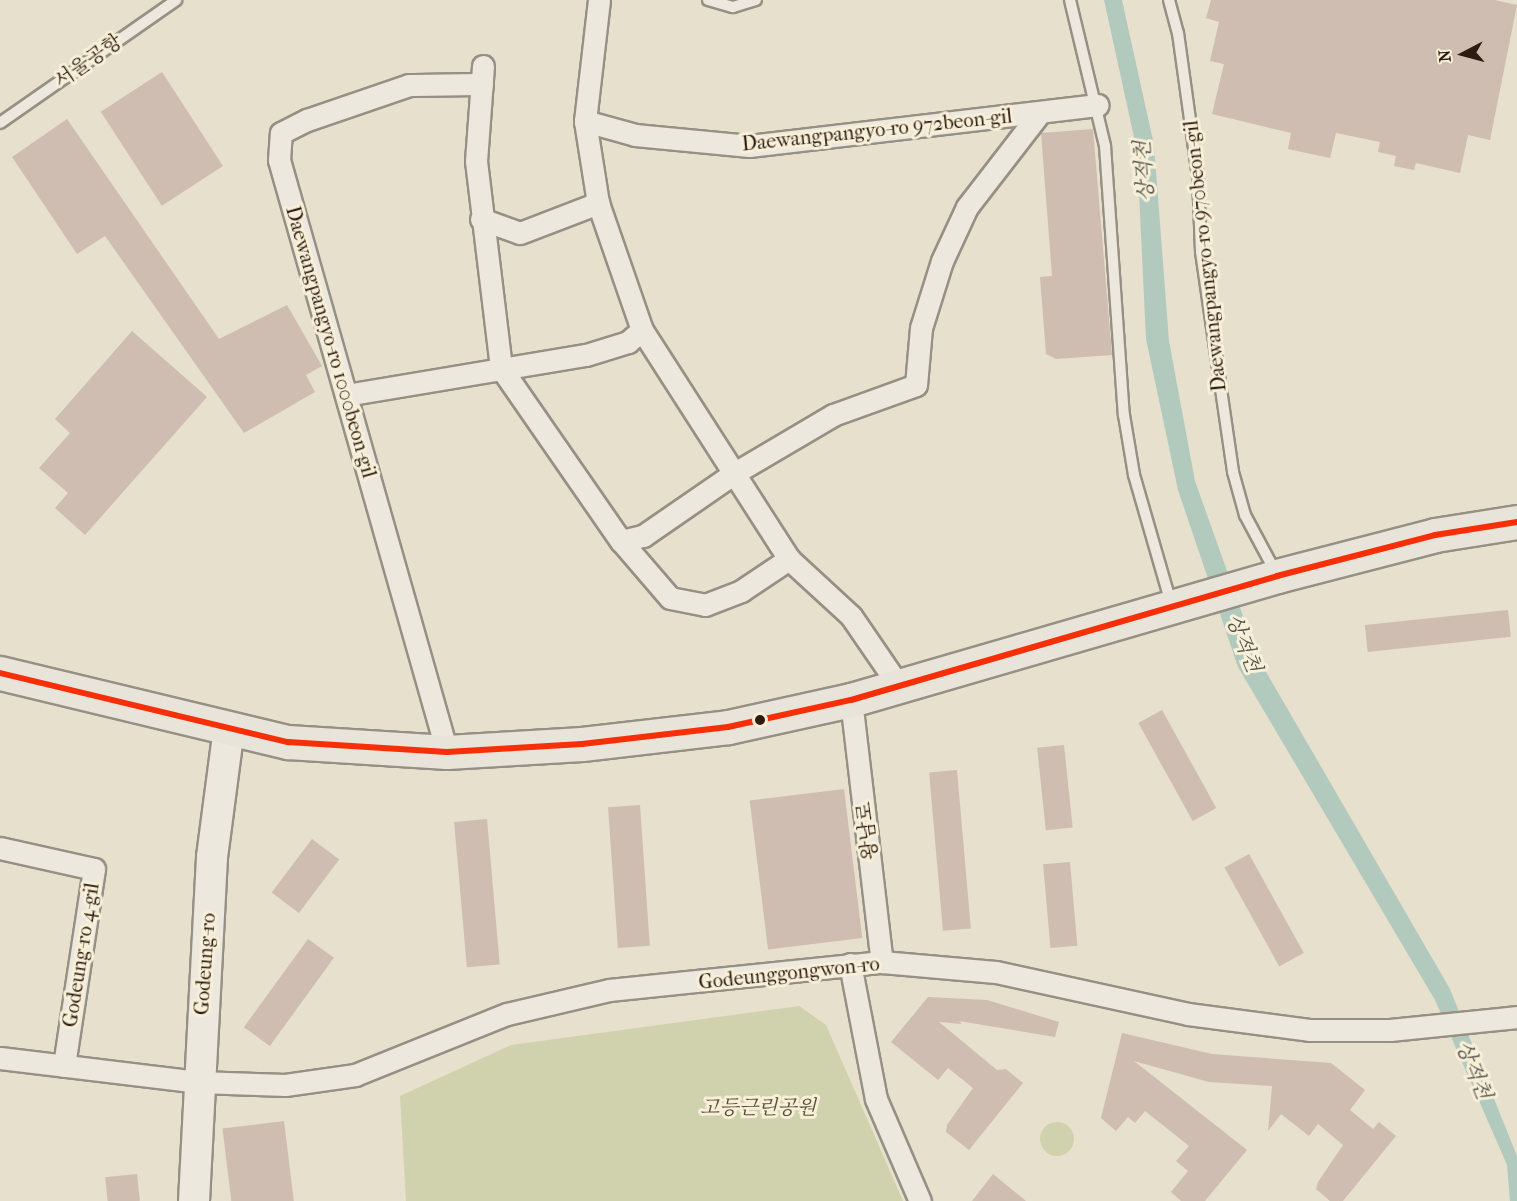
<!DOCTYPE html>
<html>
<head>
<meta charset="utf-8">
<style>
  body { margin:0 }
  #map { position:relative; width:1517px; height:1201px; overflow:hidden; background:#e7e0cd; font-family:"IM FELL French Canon","Noto Serif KR",serif }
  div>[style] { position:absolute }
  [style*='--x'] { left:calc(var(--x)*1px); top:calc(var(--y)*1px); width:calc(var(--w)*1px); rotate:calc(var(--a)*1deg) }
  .green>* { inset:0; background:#d0d1ad }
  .round { border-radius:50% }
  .water>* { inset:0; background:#b2c9bd }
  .building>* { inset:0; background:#cebdb0; transform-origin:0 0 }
  .roads { filter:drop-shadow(2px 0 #969084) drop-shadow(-2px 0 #969084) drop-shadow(0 2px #969084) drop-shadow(0 -2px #969084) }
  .lane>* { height:10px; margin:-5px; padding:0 5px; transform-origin:5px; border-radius:5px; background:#ece8de }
  .street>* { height:21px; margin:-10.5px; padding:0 10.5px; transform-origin:10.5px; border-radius:10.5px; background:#ece8de }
  .secondary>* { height:30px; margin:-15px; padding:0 15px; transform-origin:15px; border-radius:15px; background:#ece8de }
  .primary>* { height:33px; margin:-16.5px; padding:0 16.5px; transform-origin:16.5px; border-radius:16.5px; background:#e9e4d9 }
  .bus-1>* { height:6px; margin:-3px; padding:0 3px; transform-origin:3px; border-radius:3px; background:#f72f08 }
  .dots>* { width:16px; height:16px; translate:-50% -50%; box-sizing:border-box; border:3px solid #f7efd7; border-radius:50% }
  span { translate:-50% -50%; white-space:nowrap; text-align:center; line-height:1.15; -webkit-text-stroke:6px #f7efd7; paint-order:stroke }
  .street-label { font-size:20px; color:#2c1c11 }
  .park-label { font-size:20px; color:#584e38; font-style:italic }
  .water-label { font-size:21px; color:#53554b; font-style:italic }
  .north { position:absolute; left:1433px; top:24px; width:60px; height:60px; -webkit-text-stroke:4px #f7efd7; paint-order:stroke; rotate:264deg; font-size:16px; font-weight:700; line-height:24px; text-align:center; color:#2c1c11 }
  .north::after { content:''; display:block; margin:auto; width:21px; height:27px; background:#2c1c11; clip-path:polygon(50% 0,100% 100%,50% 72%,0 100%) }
</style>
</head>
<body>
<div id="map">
  <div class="green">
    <i style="clip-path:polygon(799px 1006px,826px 1025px,903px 1201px,406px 1201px,400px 1096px,511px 1045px)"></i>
    <i class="round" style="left:1040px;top:1122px;width:34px;height:34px"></i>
  </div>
  <div class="water">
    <i style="clip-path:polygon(1104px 0,1122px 0,1154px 145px,1169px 341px,1195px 481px,1258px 658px,1450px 989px,1517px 1156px,1517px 1201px,1510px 1201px,1507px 1165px,1435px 1000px,1238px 667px,1178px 490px,1146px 339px,1137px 151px)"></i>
  </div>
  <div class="building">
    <i style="clip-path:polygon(1211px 0,1495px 0,1517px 5px,1490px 140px,1468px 135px,1460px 173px,1416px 163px,1414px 170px,1394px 166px,1396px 156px,1378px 152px,1380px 142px,1336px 133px,1330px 158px,1288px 149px,1291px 133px,1212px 114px,1224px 64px,1210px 61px,1219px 22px,1206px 18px)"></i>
    <i style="left:162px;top:72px;width:112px;height:73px;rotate:57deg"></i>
    <i style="clip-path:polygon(67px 119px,219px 339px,287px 305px,322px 366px,306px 375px,315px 392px,244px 433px,105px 236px,77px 254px,12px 157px)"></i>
    <i style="clip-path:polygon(1093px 129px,1112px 355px,1056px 359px,1046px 354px,1040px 277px,1052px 276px,1041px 133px)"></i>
    <i style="clip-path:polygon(132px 331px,207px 397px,85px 535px,55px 508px,68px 493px,39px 468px,70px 433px,55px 419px)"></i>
    <i style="left:1508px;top:610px;width:27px;height:144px;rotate:84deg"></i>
    <i style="left:1162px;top:710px;width:112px;height:27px;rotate:61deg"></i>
    <i style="left:1064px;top:745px;width:83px;height:27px;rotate:84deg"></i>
    <i style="left:957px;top:770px;width:159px;height:28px;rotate:85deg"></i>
    <i style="left:844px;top:789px;width:150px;height:95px;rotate:83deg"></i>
    <i style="left:640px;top:805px;width:141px;height:32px;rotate:86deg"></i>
    <i style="left:487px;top:819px;width:146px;height:33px;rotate:85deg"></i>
    <i style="left:312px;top:839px;width:34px;height:67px;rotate:37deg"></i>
    <i style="left:1249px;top:854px;width:113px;height:28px;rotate:61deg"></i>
    <i style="left:1070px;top:862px;width:84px;height:27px;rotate:85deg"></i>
    <i style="left:308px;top:939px;width:32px;height:109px;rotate:36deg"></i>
    <i style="clip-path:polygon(928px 997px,987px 1000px,1059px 1022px,1055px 1037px,959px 1021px,962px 1024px,939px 1022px,997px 1070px,1006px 1069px,1023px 1083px,969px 1150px,946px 1132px,947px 1125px,973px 1088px,948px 1068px,938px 1080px,891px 1042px)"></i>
    <i style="clip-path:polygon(1122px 1033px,1212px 1054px,1331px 1063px,1365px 1090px,1350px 1110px,1373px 1129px,1379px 1122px,1396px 1136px,1343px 1201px,1330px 1201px,1316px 1189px,1318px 1182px,1343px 1145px,1318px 1124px,1309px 1136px,1281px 1114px,1268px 1131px,1272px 1086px,1209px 1082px,1134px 1061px,1247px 1150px,1205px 1201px,1181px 1201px,1171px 1192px,1188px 1171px,1176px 1161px,1189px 1146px,1145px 1111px,1135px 1123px,1128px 1117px,1116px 1131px,1101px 1118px)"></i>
    <i style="left:284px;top:1121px;width:81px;height:62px;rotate:83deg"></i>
    <i style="left:137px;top:1174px;width:27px;height:32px;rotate:84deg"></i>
    <i style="clip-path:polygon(993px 1174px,1026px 1201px,972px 1201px)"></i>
  </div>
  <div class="roads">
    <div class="lane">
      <i style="--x:708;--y:0;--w:26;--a:16"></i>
      <i style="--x:733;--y:7;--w:24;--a:-17"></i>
      <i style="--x:1070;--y:0;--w:150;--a:76.5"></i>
      <i style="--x:1105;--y:146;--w:270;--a:86"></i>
      <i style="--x:1124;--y:415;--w:61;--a:80.5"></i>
      <i style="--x:1134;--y:475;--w:133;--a:73.9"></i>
      <i style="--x:1169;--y:0;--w:34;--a:75"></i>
      <i style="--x:1178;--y:33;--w:145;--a:82.1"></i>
      <i style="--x:1198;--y:177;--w:75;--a:87.7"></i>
      <i style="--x:1201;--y:252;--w:222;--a:81.7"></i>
      <i style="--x:1233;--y:472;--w:45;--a:74.4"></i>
      <i style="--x:1245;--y:515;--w:66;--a:61.9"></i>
      <i style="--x:0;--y:123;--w:215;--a:-34.9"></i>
    </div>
    <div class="street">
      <i style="--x:599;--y:0;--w:122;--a:96.6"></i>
      <i style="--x:585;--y:121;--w:83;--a:81"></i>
      <i style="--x:598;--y:203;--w:134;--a:70.9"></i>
      <i style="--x:642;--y:330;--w:272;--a:57.3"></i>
      <i style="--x:789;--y:559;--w:84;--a:42.6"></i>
      <i style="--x:851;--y:616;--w:85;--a:55.6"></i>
      <i style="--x:483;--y:66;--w:95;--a:94.2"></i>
      <i style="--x:476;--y:161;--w:209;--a:83.1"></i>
      <i style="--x:501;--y:368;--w:211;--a:55.3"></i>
      <i style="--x:621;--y:541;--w:23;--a:-13"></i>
      <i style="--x:643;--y:536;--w:109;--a:-34.6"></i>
      <i style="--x:733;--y:474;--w:116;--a:-30.5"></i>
      <i style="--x:833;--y:415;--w:88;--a:-19.9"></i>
      <i style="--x:916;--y:385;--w:57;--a:-85"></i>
      <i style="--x:921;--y:328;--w:70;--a:-72.6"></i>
      <i style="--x:942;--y:261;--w:60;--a:-65.2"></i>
      <i style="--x:967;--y:207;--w:118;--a:-52.3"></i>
      <i style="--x:585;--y:121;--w:52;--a:15.6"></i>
      <i style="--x:635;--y:135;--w:115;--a:5.5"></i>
      <i style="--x:749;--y:146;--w:351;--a:-6.7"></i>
      <i style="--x:481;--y:219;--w:41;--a:19.7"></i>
      <i style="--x:520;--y:233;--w:84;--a:-21"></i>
      <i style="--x:346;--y:395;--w:243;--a:-9.5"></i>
      <i style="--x:586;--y:355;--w:44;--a:-17.2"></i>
      <i style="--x:628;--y:342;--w:18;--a:-41"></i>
      <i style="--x:621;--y:541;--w:75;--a:49.3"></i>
      <i style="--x:670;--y:598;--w:36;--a:11"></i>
      <i style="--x:705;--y:605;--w:39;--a:-21"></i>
      <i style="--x:741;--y:591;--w:58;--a:-33.7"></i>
      <i style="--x:851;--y:700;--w:264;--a:83.3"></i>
      <i style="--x:447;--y:752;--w:615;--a:-105.84"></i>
      <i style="--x:279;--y:160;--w:27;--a:-86"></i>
      <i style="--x:281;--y:133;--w:29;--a:-27"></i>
      <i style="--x:307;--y:120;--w:108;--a:-18.9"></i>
      <i style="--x:409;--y:85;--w:73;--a:-0.8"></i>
      <i style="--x:0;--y:848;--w:96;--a:12.6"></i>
      <i style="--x:94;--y:869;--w:199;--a:98.7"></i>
      <i style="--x:850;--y:964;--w:137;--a:79.1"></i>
      <i style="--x:876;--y:1099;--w:111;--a:66.7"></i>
      <i style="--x:0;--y:1058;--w:199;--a:6.9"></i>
      <i style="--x:198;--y:1082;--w:87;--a:2"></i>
      <i style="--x:285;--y:1085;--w:71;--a:-8.1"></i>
      <i style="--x:355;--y:1075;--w:164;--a:-21.9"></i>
      <i style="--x:507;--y:1014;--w:105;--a:-13.2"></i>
      <i style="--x:609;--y:990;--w:274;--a:-5.9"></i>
      <i style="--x:882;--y:962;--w:114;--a:5"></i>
      <i style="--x:996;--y:972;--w:197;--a:12.3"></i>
      <i style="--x:1188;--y:1014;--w:122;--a:7.5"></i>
      <i style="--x:1309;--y:1030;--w:81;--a:0"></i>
      <i style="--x:1390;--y:1030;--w:128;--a:-5.8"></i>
    </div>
    <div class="secondary">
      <i style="--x:194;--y:1201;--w:344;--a:-87"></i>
      <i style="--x:212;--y:857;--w:130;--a:-82.5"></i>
    </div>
    <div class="primary">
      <i style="--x:0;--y:673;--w:296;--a:13.5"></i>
      <i style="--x:288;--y:742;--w:159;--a:3.6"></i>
      <i style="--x:447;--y:752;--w:135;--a:-3.4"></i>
      <i style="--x:582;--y:744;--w:147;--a:-6.6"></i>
      <i style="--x:728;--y:727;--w:126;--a:-12.4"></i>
      <i style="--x:851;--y:700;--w:444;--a:-16.2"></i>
      <i style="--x:1277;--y:576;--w:163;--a:-14.5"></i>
      <i style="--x:1435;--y:535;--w:83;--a:-9"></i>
    </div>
  </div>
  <div class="bus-1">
    <i style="--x:0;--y:673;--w:296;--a:13.5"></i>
    <i style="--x:288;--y:742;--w:159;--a:3.6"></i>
    <i style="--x:447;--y:752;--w:135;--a:-3.4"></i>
    <i style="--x:582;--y:744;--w:147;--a:-6.6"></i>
    <i style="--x:728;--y:727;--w:126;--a:-12.4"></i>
    <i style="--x:851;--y:700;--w:444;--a:-16.2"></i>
    <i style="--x:1277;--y:576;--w:163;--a:-14.5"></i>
    <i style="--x:1435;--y:535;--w:83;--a:-9"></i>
  </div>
  <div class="dots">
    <i style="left:760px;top:720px;background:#2c1c11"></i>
  </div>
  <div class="street-label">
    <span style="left:88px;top:61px;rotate:-35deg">서울공항</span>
    <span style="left:877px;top:130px;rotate:-6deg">Daewangpangyo-ro 972beon-gil</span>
    <span style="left:1205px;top:256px;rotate:-96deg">Daewangpangyo-ro 970beon-gil</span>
    <span style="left:331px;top:342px;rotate:74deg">Daewangpangyo-ro 1000beon-gil</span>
    <span style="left:867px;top:831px;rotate:-97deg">왕남로</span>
    <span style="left:81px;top:955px;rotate:-81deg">Godeung-ro 4-gil</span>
    <span style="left:205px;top:964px;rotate:-86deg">Godeung-ro</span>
    <span style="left:789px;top:973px;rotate:-6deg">Godeunggongwon-ro</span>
  </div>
  <div class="park-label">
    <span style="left:758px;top:1107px">고등근린공원</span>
  </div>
  <div class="water-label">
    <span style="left:1144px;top:171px;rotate:-94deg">상적천</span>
    <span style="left:1244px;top:643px;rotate:68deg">상적천</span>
    <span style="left:1474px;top:1070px;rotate:68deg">상적천</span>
  </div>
  <div class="north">N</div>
</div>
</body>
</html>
